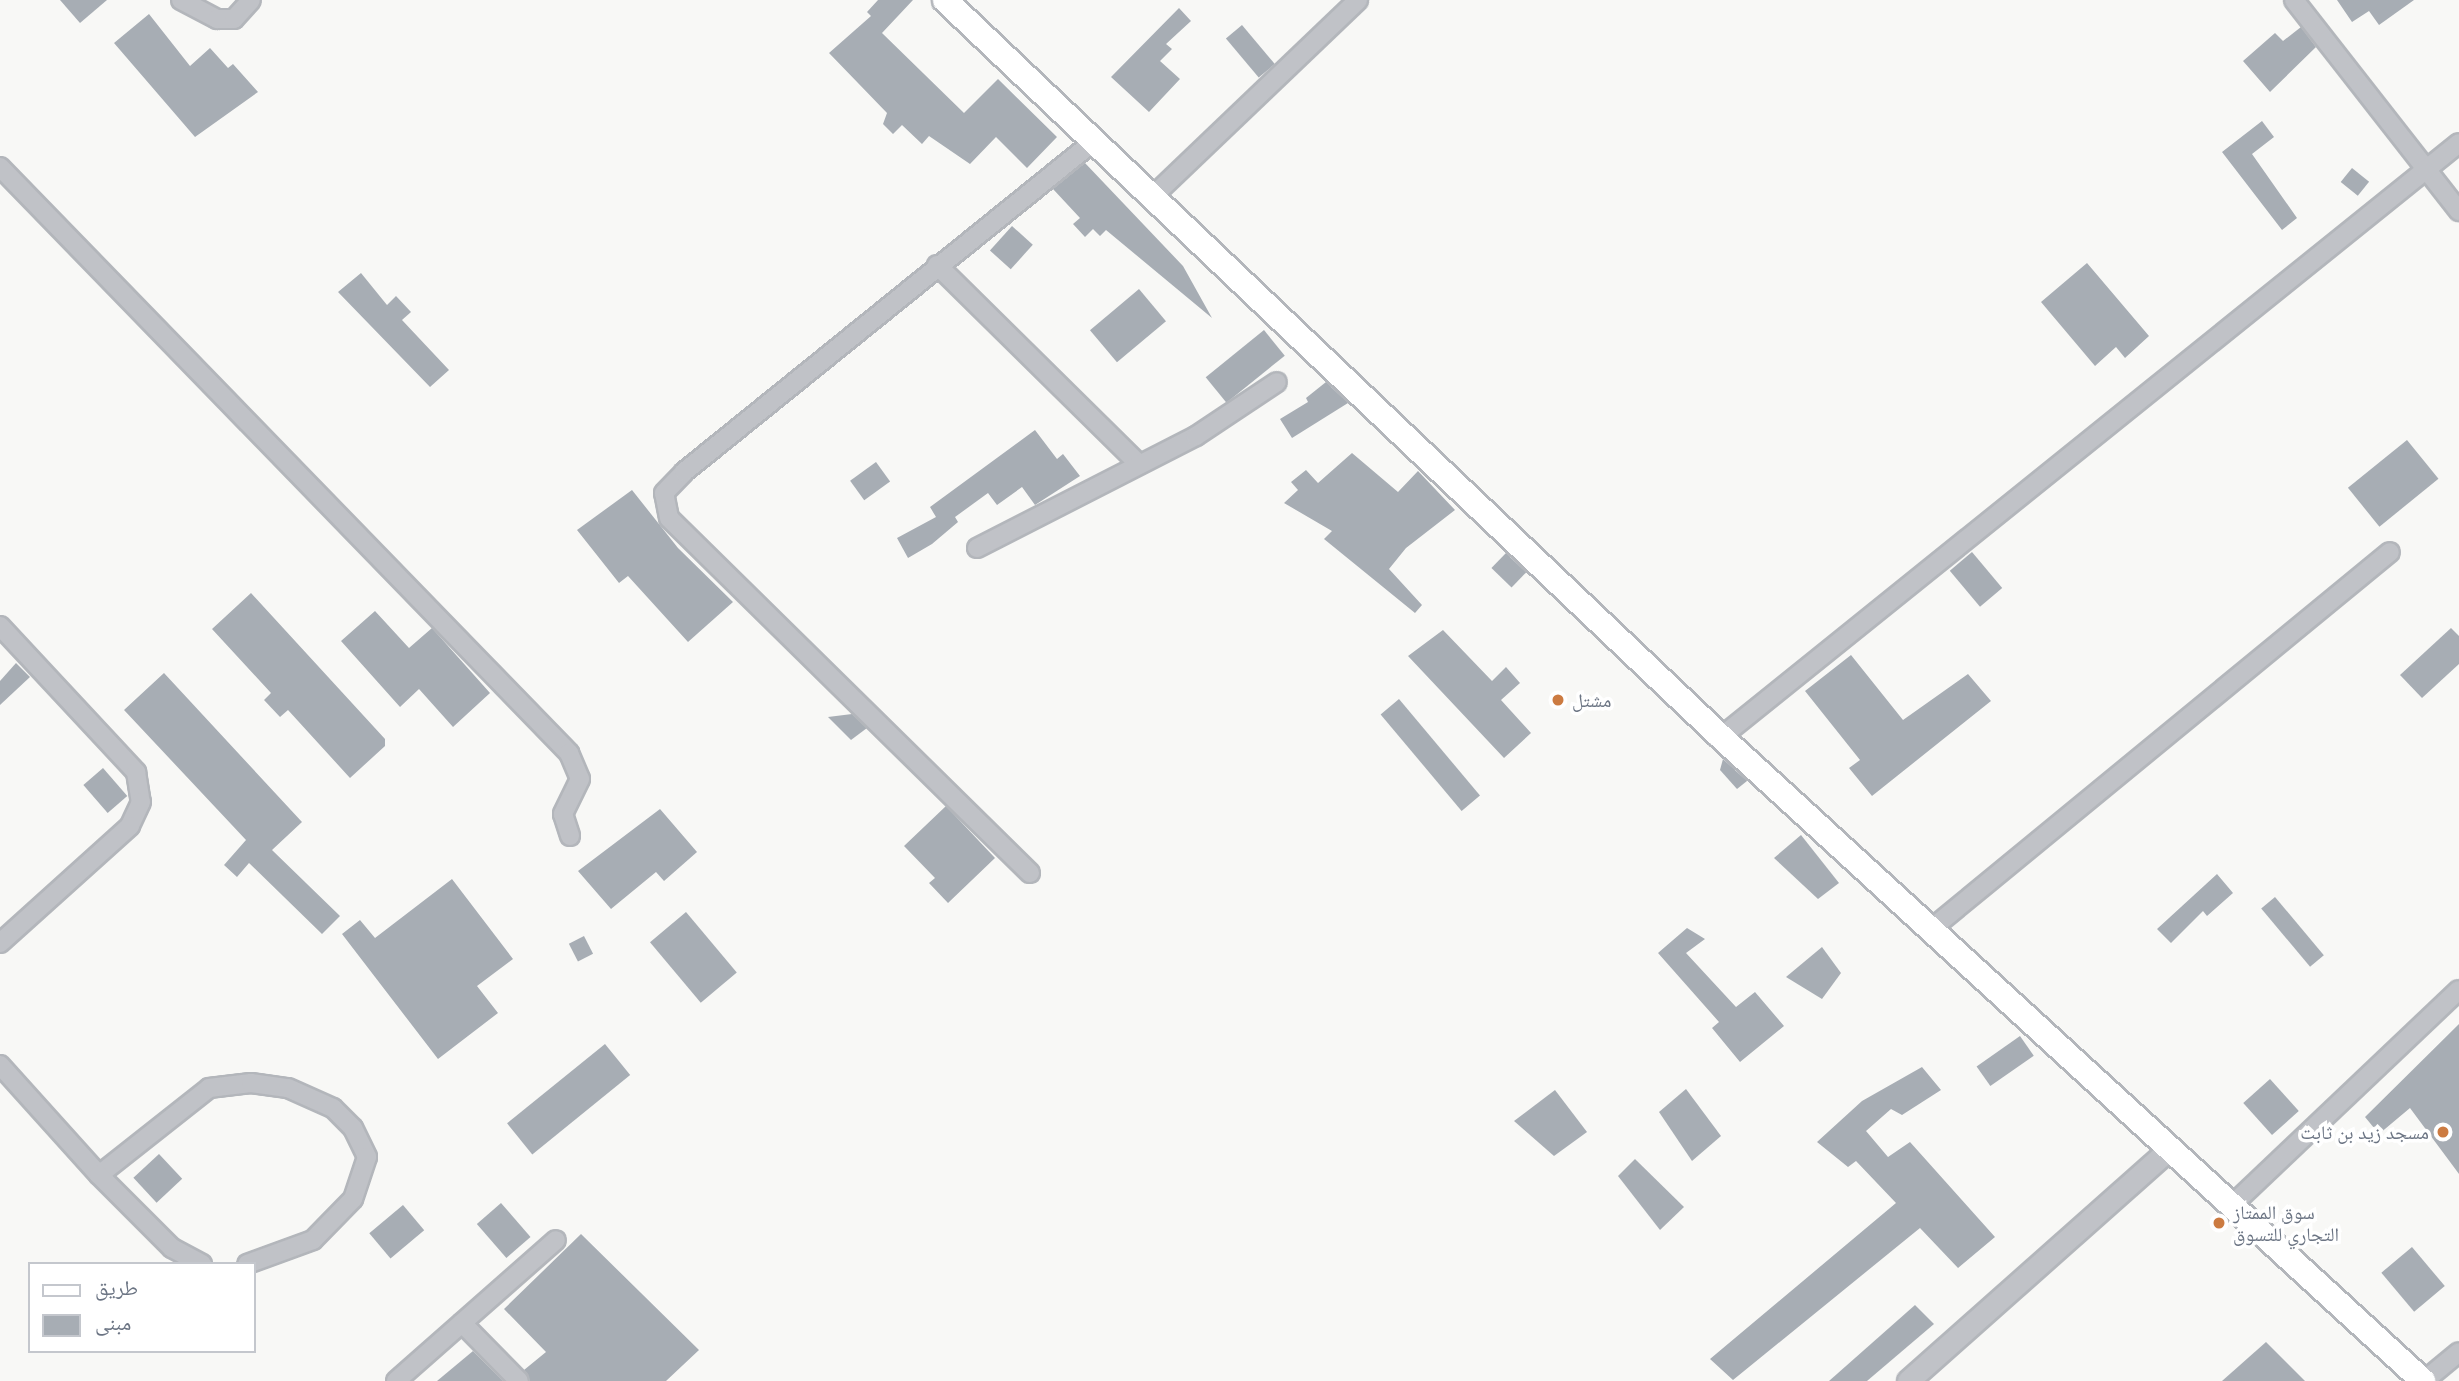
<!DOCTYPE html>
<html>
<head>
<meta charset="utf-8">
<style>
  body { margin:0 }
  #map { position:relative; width:2459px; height:1381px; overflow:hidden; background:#f8f8f6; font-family:Lato,"Noto Naskh Arabic",sans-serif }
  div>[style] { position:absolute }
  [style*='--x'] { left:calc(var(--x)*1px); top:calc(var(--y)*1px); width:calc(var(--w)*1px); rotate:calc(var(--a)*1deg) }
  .building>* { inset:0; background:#a7adb4; transform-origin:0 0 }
  .roads { filter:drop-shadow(2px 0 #b3b6bb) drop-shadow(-2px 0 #b3b6bb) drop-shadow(0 2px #b3b6bb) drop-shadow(0 -2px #b3b6bb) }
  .minor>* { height:18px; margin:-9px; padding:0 9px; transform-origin:9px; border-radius:9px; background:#c0c2c7 }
  .tertiary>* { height:21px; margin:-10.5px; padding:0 10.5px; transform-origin:10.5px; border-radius:10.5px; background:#c0c2c7 }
  .secondary>* { height:24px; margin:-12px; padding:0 12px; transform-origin:12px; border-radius:12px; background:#fff }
  .dots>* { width:19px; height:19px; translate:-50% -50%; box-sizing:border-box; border:4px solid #fff; border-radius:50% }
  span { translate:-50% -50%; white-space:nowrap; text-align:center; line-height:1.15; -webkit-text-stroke:7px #fff; paint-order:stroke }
  .poi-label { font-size:19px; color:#6b7483 }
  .left { translate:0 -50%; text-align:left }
  .right { translate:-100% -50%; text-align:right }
  .legend { position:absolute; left:28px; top:1262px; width:228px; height:91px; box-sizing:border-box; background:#fff; border:2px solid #c4c7cd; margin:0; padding:9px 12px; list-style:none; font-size:21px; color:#6b7483 }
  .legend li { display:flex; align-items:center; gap:14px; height:35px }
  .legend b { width:35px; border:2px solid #c4c7cd }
</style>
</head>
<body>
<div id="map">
  <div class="building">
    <i style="clip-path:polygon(60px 0,107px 0,80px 23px)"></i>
    <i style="clip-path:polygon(878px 0,913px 0,882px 33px,964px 113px,998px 79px,1057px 137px,1027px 168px,996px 137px,970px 164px,929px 136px,922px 144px,902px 125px,893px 134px,883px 124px,887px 113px,829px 53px,871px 16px,867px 12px)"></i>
    <i style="clip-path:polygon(2337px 0,2414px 0,2379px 25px,2369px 11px,2352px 22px)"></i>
    <i style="clip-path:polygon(1179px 8px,1191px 21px,1166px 44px,1172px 49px,1160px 61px,1180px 79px,1149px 112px,1111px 77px)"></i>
    <i style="clip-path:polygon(149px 14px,190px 66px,210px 48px,228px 68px,233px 64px,258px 92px,195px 137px,114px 43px)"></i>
    <i style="left:1242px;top:25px;width:51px;height:21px;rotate:50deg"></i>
    <i style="clip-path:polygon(2301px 27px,2316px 47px,2270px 92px,2243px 61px,2275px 33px,2283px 41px)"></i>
    <i style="clip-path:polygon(2262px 121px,2274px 137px,2252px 154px,2297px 218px,2282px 230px,2222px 152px)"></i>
    <i style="clip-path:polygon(1085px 163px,1183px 266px,1212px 318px,1106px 230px,1100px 236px,1093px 229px,1085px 237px,1073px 224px,1080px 218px,1053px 189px)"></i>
    <i style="left:2352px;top:168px;width:22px;height:18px;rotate:39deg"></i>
    <i style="left:1012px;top:226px;width:28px;height:33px;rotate:42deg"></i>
    <i style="clip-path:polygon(2087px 263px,2149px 336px,2125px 358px,2116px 347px,2095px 366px,2041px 302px)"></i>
    <i style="clip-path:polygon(361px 273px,387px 305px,396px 296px,411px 312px,402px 320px,449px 370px,430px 387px,338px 292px)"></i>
    <i style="left:1139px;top:289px;width:42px;height:64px;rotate:50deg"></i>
    <i style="left:1264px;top:330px;width:33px;height:75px;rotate:51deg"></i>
    <i style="clip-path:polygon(1326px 382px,1348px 403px,1292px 438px,1280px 419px,1308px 402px,1306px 398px)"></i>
    <i style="clip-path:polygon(1035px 430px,1057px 459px,1063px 454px,1080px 476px,1035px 505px,1022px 487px,997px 505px,988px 493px,955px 517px,958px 522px,932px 544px,908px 558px,897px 538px,936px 517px,930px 507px)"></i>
    <i style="left:2407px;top:440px;width:50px;height:76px;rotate:51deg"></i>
    <i style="clip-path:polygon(1352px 453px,1398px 492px,1418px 471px,1455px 510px,1406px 548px,1389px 569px,1422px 605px,1415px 613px,1324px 539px,1332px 531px,1284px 503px,1298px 490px,1291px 482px,1306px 470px,1318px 483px)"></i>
    <i style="left:876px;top:462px;width:24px;height:32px;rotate:54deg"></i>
    <i style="clip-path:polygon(632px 490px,678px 548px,733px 602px,688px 642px,628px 576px,619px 583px,577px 530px)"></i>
    <i style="left:1972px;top:552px;width:47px;height:29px;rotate:50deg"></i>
    <i style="left:1506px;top:553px;width:28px;height:21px;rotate:44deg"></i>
    <i style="clip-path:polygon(251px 593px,385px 739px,385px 746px,350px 778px,288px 710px,280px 717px,264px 700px,271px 693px,212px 629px)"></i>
    <i style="clip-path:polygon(375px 611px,409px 648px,432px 628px,490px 693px,453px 727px,419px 689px,400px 707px,341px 641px)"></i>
    <i style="clip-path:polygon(2451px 628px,2459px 636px,2459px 664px,2422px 698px,2400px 675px)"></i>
    <i style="clip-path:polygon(1443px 630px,1492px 681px,1506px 667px,1520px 683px,1501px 700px,1531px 733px,1504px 758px,1408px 656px)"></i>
    <i style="clip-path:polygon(1851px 655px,1903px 720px,1968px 674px,1991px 701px,1872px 796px,1849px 768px,1860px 760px,1805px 691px)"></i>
    <i style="clip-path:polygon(16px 663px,30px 677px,0 705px,0 681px)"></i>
    <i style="clip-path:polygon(164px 673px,302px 822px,272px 850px,340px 916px,322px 934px,249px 863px,237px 877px,224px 865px,246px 840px,124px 710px)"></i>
    <i style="left:1399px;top:699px;width:126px;height:24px;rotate:50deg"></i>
    <i style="clip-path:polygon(852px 714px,867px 728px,851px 740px,828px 717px)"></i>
    <i style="clip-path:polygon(1723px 759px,1747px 781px,1737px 789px,1720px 770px)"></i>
    <i style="left:103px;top:768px;width:37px;height:26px;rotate:49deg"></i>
    <i style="clip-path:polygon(946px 806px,995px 858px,948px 903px,929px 883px,935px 878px,904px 846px)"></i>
    <i style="clip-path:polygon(660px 809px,697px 852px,664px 881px,656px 872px,611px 909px,578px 871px)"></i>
    <i style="clip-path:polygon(1801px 835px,1839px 883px,1818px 899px,1774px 858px)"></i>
    <i style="clip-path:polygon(2217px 874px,2233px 893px,2207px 916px,2203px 911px,2171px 943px,2157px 929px)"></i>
    <i style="clip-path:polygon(452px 879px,513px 959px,477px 986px,498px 1013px,438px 1059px,342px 934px,360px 920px,375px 938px)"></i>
    <i style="left:2275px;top:897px;width:76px;height:18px;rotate:50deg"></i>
    <i style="left:686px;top:912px;width:79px;height:47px;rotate:50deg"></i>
    <i style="clip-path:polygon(1687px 928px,1705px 939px,1686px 953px,1736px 1007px,1755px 992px,1784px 1026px,1740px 1062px,1712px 1028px,1719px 1022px,1658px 953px)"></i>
    <i style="left:584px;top:936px;width:20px;height:17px;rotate:63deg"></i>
    <i style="clip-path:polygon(1822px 947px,1841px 973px,1822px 999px,1786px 977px)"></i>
    <i style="clip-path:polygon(2459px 1024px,2459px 1174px,2410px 1108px,2379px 1134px,2365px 1117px)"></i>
    <i style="left:2020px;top:1036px;width:24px;height:53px;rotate:55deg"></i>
    <i style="left:605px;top:1044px;width:40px;height:126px;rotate:51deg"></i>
    <i style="clip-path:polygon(1922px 1067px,1941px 1090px,1902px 1115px,1891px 1109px,1866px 1131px,1888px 1157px,1910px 1142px,1995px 1237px,1958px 1268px,1920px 1228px,1733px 1380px,1710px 1359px,1896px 1203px,1856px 1161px,1848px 1167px,1817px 1142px,1862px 1101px)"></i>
    <i style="left:2270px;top:1079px;width:43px;height:36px;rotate:48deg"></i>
    <i style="clip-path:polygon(1686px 1089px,1721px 1136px,1692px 1161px,1659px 1112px)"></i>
    <i style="clip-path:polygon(1555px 1090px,1587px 1132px,1554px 1156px,1514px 1121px)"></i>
    <i style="left:159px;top:1154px;width:34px;height:35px;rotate:47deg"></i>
    <i style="clip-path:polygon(1635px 1159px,1684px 1207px,1660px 1230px,1618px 1176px)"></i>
    <i style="left:501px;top:1203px;width:45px;height:32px;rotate:49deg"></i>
    <i style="left:403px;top:1205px;width:33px;height:44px;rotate:50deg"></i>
    <i style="clip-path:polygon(581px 1234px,699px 1350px,666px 1381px,530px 1381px,524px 1370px,546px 1352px,504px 1309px)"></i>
    <i style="left:2412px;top:1247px;width:51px;height:40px;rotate:50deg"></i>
    <i style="clip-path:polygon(1915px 1305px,1934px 1324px,1867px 1381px,1829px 1381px)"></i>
    <i style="clip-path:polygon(2266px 1342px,2305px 1381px,2222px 1381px)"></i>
    <i style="clip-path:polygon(473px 1351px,503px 1381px,437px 1381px)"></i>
  </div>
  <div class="roads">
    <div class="minor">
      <i style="--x:181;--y:0;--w:41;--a:27.8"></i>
      <i style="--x:217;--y:19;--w:17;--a:0"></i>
      <i style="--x:234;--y:19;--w:25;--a:-48"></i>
      <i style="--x:2294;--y:0;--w:268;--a:52"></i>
      <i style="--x:0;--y:167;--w:817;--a:45.84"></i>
      <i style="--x:569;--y:753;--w:28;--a:67"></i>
      <i style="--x:580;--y:779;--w:39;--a:116"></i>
      <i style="--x:563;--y:814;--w:23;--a:72"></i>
      <i style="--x:1152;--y:197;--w:285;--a:-43.7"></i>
      <i style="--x:937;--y:265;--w:284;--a:44.6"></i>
      <i style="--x:977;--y:548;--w:246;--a:-27.1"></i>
      <i style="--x:1196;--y:436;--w:97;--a:-33.7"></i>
      <i style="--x:0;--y:626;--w:200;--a:47"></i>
      <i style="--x:136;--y:772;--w:30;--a:81"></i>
      <i style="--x:141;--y:802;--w:26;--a:115"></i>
      <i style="--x:130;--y:826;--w:175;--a:138"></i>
      <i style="--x:1721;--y:737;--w:947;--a:-38.83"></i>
      <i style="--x:1030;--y:873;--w:506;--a:-135.48"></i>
      <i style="--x:669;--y:518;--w:25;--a:-101"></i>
      <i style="--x:664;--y:493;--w:29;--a:-46"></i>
      <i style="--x:684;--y:472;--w:526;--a:-38.9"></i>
      <i style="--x:1930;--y:930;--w:595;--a:-39.41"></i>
      <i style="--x:0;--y:1065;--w:148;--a:48"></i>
      <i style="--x:99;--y:1175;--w:140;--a:-38.3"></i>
      <i style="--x:209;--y:1088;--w:42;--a:-6.8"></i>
      <i style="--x:251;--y:1083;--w:37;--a:8"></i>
      <i style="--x:288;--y:1088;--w:49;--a:24"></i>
      <i style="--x:333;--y:1108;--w:28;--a:45"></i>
      <i style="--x:353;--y:1128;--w:32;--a:64"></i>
      <i style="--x:367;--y:1157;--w:44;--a:108.4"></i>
      <i style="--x:353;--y:1199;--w:57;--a:134.3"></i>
      <i style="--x:313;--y:1240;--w:70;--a:160"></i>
      <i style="--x:99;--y:1175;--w:103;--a:45"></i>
      <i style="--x:172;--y:1248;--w:34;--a:28"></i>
      <i style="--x:2230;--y:1207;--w:315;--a:-43.5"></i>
      <i style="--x:462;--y:1323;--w:81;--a:45.5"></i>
      <i style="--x:396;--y:1381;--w:213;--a:-41.4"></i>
      <i style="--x:2424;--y:1381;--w:45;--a:-39.6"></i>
    </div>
    <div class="tertiary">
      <i style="--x:1908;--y:1381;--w:348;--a:-41.6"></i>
    </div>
    <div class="secondary">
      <i style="--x:945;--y:0;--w:1070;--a:43.52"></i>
      <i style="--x:1721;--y:737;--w:953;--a:42.53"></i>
    </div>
  </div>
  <div class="dots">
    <i style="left:1558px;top:700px;background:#cc7b41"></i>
    <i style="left:2443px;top:1132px;background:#cc7b41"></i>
    <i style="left:2219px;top:1223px;background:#cc7b41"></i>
  </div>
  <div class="poi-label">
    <span class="left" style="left:1572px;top:700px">مشتل</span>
    <span class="right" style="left:2429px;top:1132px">مسجد زيد بن ثابت</span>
    <span class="left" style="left:2233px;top:1223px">سوق الممتاز<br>التجاري للتسوق</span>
  </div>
  <ul class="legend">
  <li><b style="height:9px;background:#fff"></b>طريق</li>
  <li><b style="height:19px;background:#a7adb4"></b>مبنى</li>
  </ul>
</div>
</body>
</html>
